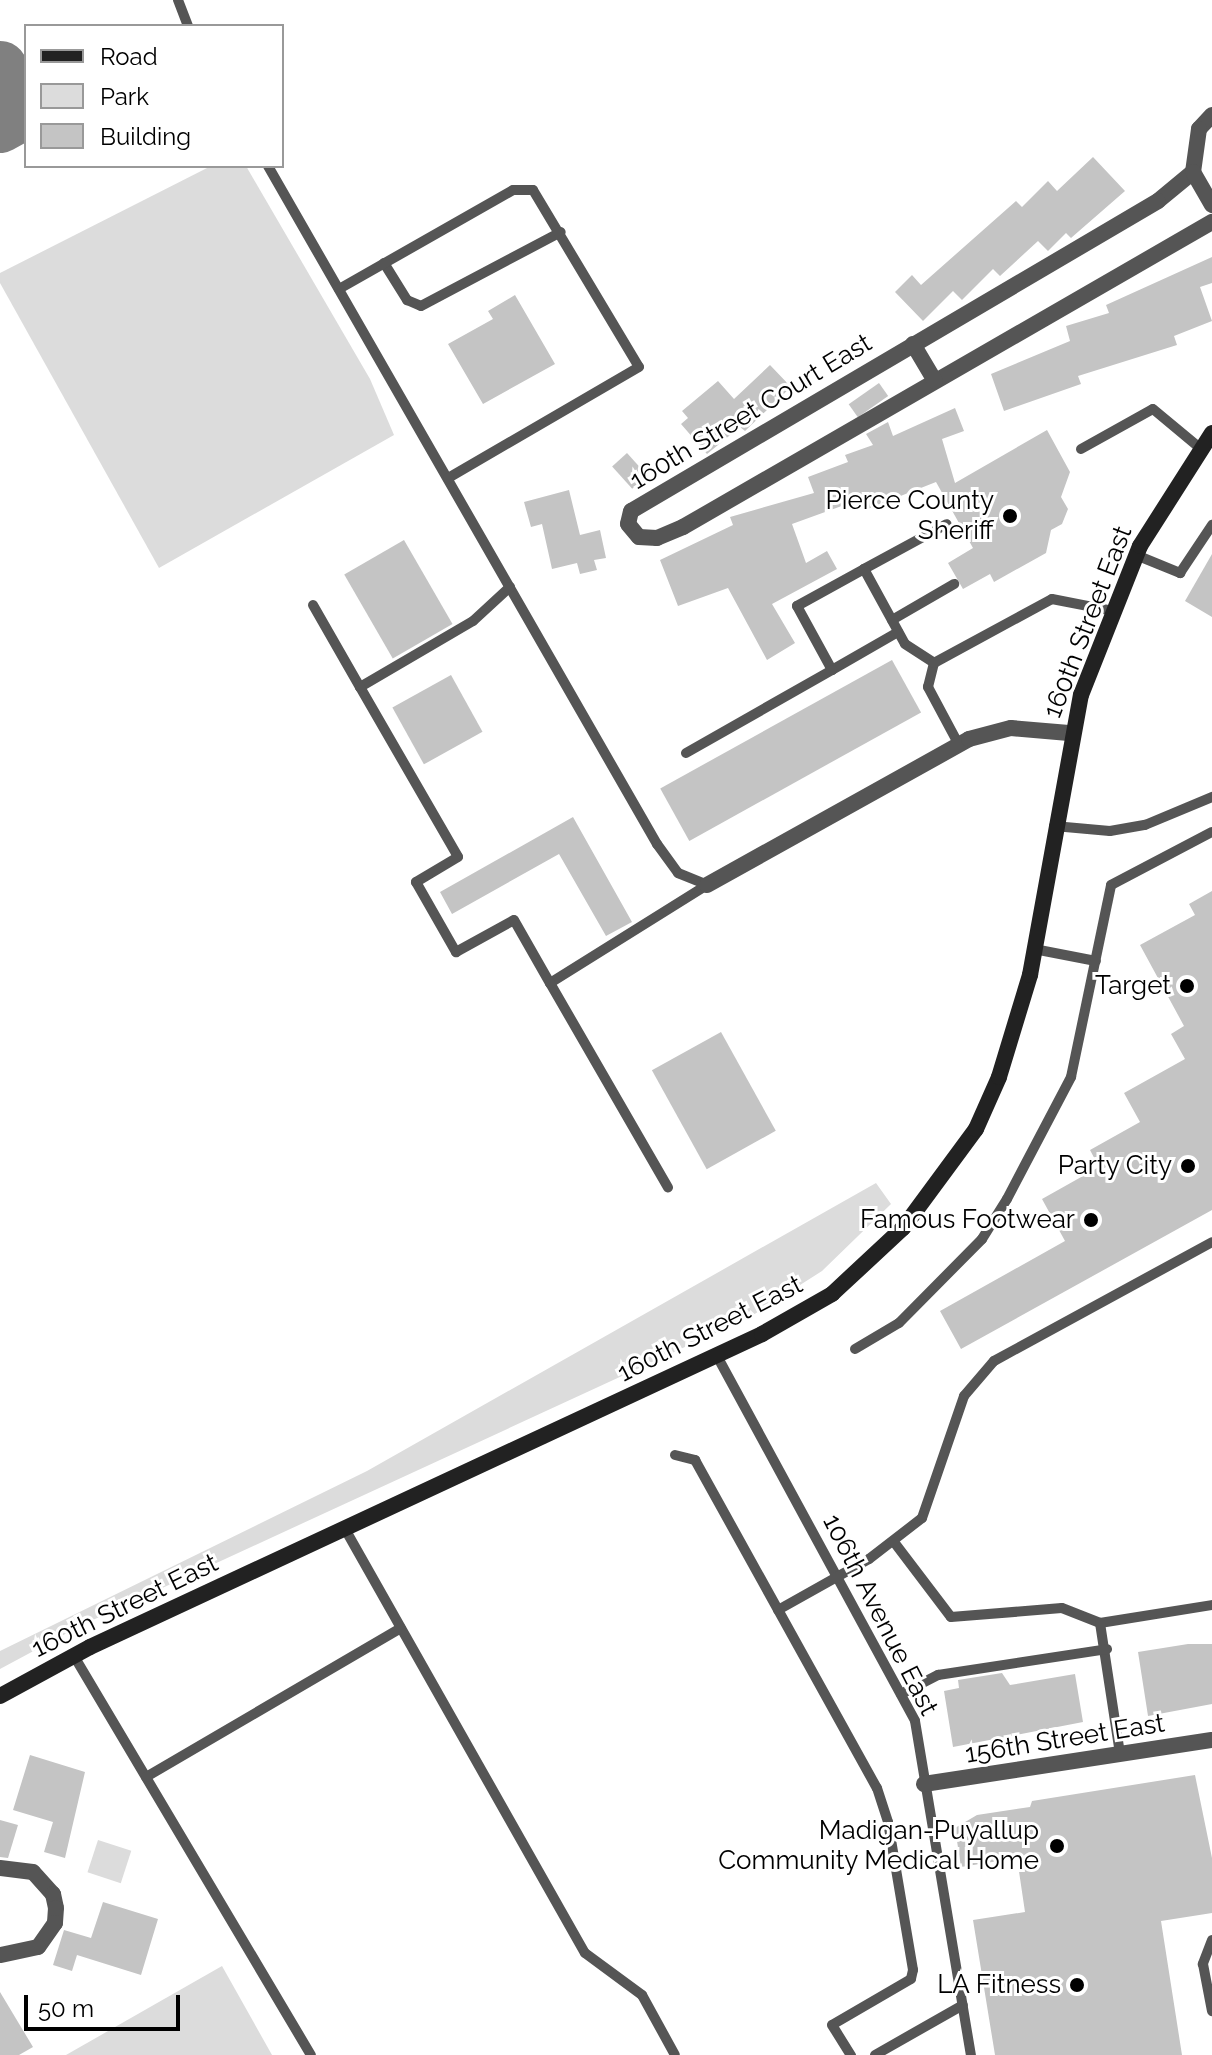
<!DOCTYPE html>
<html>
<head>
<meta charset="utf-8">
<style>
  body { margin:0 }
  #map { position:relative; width:1212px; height:2055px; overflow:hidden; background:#fff; font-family:Raleway,sans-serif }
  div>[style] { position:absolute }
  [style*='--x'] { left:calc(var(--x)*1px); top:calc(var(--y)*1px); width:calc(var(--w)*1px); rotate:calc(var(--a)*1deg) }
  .green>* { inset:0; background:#dcdcdc; transform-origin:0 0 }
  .taxiway>* { height:56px; margin:-28px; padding:0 28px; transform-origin:28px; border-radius:28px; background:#808080 }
  .building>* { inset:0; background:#c4c4c4; transform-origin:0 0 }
  .lane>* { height:10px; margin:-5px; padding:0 5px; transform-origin:5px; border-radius:5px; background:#555 }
  .street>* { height:16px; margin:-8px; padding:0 8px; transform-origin:8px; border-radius:8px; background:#555 }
  .secondary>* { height:16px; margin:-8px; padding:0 8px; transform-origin:8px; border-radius:8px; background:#222 }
  .dots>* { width:22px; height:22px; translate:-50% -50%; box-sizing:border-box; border:4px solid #fff; border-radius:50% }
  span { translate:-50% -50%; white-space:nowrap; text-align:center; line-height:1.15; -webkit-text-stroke:6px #fff; paint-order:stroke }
  .street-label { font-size:26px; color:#000 }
  .poi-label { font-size:26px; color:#000 }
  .right { translate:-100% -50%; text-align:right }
  .legend { position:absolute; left:24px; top:24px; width:260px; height:144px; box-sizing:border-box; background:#fff; border:2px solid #999; margin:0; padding:10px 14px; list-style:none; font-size:24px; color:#000 }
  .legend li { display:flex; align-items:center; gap:16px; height:40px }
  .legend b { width:40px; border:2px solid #999 }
  .scale { position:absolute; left:24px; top:1995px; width:156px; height:36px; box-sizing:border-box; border:4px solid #000; border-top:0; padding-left:10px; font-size:24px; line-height:28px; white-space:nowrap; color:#000; -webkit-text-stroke:6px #fff; paint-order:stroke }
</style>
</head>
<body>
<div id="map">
  <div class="green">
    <i style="clip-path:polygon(211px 166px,246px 166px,370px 379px,394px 435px,159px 568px,0 283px,0 273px)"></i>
    <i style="clip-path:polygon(876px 1183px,891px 1204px,822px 1271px,750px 1317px,82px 1625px,0 1669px,0 1651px,367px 1471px)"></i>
    <i style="left:98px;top:1840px;width:35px;height:34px;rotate:18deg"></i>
    <i style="clip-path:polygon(222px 1966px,272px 2055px,66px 2055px)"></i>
  </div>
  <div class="taxiway">
    <i style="--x:0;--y:69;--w:49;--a:59.2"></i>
    <i style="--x:25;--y:111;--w:29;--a:151"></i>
  </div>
  <div class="building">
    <i style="clip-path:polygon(1093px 157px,1125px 191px,1071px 238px,1066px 233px,1048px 251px,1038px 241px,1000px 276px,993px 269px,962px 300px,953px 291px,923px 321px,895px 292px,912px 275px,921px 285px,1016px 201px,1022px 207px,1048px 181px,1057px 191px)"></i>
    <i style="clip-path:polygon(1212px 257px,1212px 283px,1200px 287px,1212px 321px,1174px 336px,1177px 345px,1078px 376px,1081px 384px,1004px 411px,991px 374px,1070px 341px,1066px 326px,1109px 313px,1106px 305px)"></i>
    <i style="clip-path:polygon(515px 295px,555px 364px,483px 404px,448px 344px,493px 319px,488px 311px)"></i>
    <i style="clip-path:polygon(770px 365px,791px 387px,745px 431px,740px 427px,707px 454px,681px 424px,688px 418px,682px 411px,718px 381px,734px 399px)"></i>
    <i style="left:879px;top:383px;width:16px;height:37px;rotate:55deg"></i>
    <i style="clip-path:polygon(955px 408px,964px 431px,942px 439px,955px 483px,1047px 430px,1070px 472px,1061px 497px,1068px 509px,1062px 524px,1051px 530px,1046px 553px,994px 582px,990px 574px,963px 589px,948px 563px,973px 548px,936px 482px,865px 510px,861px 499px,792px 524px,806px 563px,827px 551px,837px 569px,772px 604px,795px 643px,767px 660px,728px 588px,678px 606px,660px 560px,733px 525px,730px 517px,814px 493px,808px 477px,848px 462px,845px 455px,873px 445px,866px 434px,888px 422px,893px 436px)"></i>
    <i style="left:627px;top:453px;width:30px;height:20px;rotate:48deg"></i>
    <i style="clip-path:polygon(569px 490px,580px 535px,600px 530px,606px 558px,594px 560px,597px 570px,580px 574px,577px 563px,552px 569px,542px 524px,531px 527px,524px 502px)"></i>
    <i style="left:404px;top:540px;width:97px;height:69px;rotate:60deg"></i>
    <i style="clip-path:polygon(1212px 554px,1212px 617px,1185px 601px)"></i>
    <i style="left:892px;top:660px;width:60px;height:265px;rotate:61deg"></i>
    <i style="left:451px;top:675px;width:65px;height:67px;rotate:61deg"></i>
    <i style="clip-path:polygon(573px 817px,632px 922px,606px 936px,559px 854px,452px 914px,440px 892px)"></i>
    <i style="clip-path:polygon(1212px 891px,1212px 1210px,961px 1349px,940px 1311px,1065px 1241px,1042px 1199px,1099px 1167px,1090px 1150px,1140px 1122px,1124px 1093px,1185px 1059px,1171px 1034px,1184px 1026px,1140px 945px,1195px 915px,1189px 904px)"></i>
    <i style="left:721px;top:1032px;width:113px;height:79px;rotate:61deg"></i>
    <i style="clip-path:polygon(1188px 1644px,1212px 1644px,1212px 1704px,1148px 1716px,1138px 1652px)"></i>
    <i style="clip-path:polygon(1002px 1673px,1010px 1685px,1075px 1674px,1083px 1722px,953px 1747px,944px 1691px,959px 1688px,958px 1680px)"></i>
    <i style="clip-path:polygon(30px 1755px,85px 1772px,65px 1858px,44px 1852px,53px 1822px,13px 1810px)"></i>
    <i style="clip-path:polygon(1195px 1775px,1212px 1858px,1212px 1913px,1161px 1921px,1182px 2055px,995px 2055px,973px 1920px,1025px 1912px,1017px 1858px,961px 1867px,955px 1828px,977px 1815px,1030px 1807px,1032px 1801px)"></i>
    <i style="clip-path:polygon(0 1820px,18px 1825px,8px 1858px,0 1857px)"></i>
    <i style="clip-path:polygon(103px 1902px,158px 1919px,141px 1975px,77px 1955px,72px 1971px,53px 1965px,64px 1930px,91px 1938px)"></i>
    <i style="clip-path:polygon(0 1992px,33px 2047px,19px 2055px,0 2055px)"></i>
  </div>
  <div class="lane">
    <i style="--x:178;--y:0;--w:28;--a:69"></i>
    <i style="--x:268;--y:166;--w:782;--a:60.16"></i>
    <i style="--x:657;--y:844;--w:36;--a:54"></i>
    <i style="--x:678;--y:873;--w:31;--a:22"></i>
    <i style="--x:707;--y:885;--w:185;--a:148"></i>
    <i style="--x:550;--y:983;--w:236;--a:60"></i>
    <i style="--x:384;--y:263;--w:44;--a:58.1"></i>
    <i style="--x:407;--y:300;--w:15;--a:23"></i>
    <i style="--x:421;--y:306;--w:158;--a:-27.9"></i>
    <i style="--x:339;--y:289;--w:200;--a:-29.6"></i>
    <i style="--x:513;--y:190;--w:20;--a:0"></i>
    <i style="--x:533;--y:190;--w:206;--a:59.1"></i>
    <i style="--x:639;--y:367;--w:221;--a:149.8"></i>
    <i style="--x:1081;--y:449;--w:82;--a:-29.1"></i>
    <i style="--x:1153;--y:409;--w:62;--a:39.8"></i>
    <i style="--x:1136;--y:555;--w:48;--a:22.2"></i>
    <i style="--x:1180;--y:573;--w:58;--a:-56.3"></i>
    <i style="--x:864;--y:569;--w:94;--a:-28.5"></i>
    <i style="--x:510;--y:587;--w:50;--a:137.4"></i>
    <i style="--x:473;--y:621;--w:131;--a:149.7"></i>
    <i style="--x:360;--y:687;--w:196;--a:60"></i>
    <i style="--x:458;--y:857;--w:49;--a:149.2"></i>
    <i style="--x:416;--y:882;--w:81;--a:60.3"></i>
    <i style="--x:456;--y:952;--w:66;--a:-28.9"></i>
    <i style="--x:514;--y:920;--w:73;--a:60.3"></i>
    <i style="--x:313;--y:605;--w:95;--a:60.2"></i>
    <i style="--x:892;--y:620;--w:72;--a:-30.1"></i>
    <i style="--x:898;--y:632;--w:76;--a:150.1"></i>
    <i style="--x:832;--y:670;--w:73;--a:-118.7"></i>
    <i style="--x:797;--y:606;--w:77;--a:-28.9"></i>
    <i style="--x:864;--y:569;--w:85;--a:61.3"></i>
    <i style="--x:905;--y:644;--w:35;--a:33"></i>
    <i style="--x:959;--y:745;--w:66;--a:-118.1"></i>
    <i style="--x:928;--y:687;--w:25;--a:-76"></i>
    <i style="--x:934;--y:663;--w:134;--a:-28.5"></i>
    <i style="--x:1052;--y:599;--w:62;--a:11.1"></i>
    <i style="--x:686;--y:753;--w:168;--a:-29.6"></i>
    <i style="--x:1054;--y:826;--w:56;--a:5.1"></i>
    <i style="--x:1110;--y:831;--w:36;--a:-10"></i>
    <i style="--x:1145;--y:825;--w:73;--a:-22.7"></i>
    <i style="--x:1034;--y:949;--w:63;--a:11"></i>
    <i style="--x:855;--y:1349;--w:51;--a:-30.6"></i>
    <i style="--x:899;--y:1323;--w:118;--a:-45.3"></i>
    <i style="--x:982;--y:1239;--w:47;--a:-58"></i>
    <i style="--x:1007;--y:1199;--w:138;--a:-62.3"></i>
    <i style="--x:1071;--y:1077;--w:196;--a:-78.2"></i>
    <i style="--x:1111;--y:885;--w:114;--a:-27.7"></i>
    <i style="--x:717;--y:1356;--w:415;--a:61.5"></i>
    <i style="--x:915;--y:1721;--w:339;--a:80.5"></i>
    <i style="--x:675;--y:1455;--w:21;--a:14"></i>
    <i style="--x:695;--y:1460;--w:375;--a:61"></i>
    <i style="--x:877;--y:1788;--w:36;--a:72"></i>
    <i style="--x:888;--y:1822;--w:150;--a:80.4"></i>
    <i style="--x:913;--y:1970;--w:9;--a:103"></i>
    <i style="--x:911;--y:1979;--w:91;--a:149.8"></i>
    <i style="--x:832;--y:2025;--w:36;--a:58"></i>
    <i style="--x:345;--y:1529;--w:487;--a:60.5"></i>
    <i style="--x:585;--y:1953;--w:71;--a:36.4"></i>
    <i style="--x:642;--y:1995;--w:68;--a:61.2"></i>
    <i style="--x:894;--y:1542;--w:94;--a:52.8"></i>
    <i style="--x:951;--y:1617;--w:111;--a:-4.6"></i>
    <i style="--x:1062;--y:1608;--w:41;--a:21.5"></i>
    <i style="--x:1100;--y:1623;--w:113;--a:-9.1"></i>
    <i style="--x:778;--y:1610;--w:104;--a:-29.3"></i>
    <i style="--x:869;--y:1559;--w:67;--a:-37.7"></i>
    <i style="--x:922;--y:1518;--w:129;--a:-71"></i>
    <i style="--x:964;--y:1396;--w:46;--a:-49.4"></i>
    <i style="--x:994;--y:1361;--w:248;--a:-28.6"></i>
    <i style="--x:1100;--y:1623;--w:133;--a:81.3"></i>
    <i style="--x:74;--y:1656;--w:464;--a:59.3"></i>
    <i style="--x:901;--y:1694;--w:42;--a:-27.2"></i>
    <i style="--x:938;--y:1675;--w:171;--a:-8.7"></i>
    <i style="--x:146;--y:1777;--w:295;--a:-30.3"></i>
    <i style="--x:1212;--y:1940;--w:26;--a:111"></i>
    <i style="--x:1203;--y:1964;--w:48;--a:79.2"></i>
    <i style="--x:875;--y:2055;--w:101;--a:-29.6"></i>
  </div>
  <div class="street">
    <i style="--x:1212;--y:115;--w:19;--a:133"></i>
    <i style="--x:1199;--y:129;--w:43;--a:97.9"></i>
    <i style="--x:1193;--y:172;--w:45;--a:140.4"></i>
    <i style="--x:1158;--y:201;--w:611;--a:149.53"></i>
    <i style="--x:631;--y:511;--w:13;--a:103"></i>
    <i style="--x:628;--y:524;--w:17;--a:50"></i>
    <i style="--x:639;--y:537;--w:18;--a:3"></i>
    <i style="--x:657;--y:538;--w:28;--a:-23"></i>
    <i style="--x:683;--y:527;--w:611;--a:-29.97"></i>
    <i style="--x:1193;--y:172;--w:38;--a:60"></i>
    <i style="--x:913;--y:344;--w:43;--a:59.3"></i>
    <i style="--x:707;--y:885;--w:300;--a:-29.1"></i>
    <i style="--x:969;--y:739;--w:43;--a:-14.7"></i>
    <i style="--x:1011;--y:728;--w:58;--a:4.9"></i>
    <i style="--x:924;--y:1784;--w:291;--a:-8.7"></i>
    <i style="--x:0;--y:1868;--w:33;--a:7"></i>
    <i style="--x:33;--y:1872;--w:30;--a:48"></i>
    <i style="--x:53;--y:1894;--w:14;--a:78"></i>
    <i style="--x:56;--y:1908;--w:15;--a:94"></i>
    <i style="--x:55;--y:1923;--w:29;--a:125"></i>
    <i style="--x:38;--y:1947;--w:39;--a:168"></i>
  </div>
  <div class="secondary">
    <i style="--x:0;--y:1696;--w:102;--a:-28.6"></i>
    <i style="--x:90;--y:1647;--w:741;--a:-24.97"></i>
    <i style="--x:762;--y:1334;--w:81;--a:-29.7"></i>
    <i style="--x:832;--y:1294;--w:97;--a:-42.9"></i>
    <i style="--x:903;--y:1228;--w:123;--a:-53.6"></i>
    <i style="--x:976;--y:1129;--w:57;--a:-66.1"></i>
    <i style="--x:999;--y:1077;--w:107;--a:-73.1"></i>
    <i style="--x:1030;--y:975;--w:285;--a:-79.7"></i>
    <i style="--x:1081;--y:695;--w:160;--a:-68.4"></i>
    <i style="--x:1140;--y:546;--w:134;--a:-57.5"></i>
  </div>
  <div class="dots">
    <i style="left:1010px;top:516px;background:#000"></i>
    <i style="left:1187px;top:986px;background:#000"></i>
    <i style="left:1188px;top:1166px;background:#000"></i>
    <i style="left:1091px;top:1220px;background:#000"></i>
    <i style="left:1057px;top:1846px;background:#000"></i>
    <i style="left:1077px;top:1985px;background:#000"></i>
  </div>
  <div class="street-label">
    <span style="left:751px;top:412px;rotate:-31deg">160th Street Court East</span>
    <span style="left:1088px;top:622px;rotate:-69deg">160th Street East</span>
    <span style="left:710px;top:1329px;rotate:-27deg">160th Street East</span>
    <span style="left:125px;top:1606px;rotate:-26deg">160th Street East</span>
    <span style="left:880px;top:1615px;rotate:63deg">106th Avenue East</span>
    <span style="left:1065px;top:1739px;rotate:-9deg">156th Street East</span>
  </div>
  <div class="poi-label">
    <span class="right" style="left:994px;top:516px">Pierce County<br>Sheriff</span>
    <span class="right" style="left:1171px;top:986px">Target</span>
    <span class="right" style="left:1172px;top:1166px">Party City</span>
    <span class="right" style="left:1075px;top:1220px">Famous Footwear</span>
    <span class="right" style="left:1039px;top:1846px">Madigan-Puyallup<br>Community Medical Home</span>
    <span class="right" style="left:1061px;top:1985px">LA Fitness</span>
  </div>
  <ul class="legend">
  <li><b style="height:10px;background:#222"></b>Road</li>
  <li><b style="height:22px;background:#dcdcdc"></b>Park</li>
  <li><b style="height:22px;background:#c4c4c4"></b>Building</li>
  </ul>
  <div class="scale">50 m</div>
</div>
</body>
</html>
